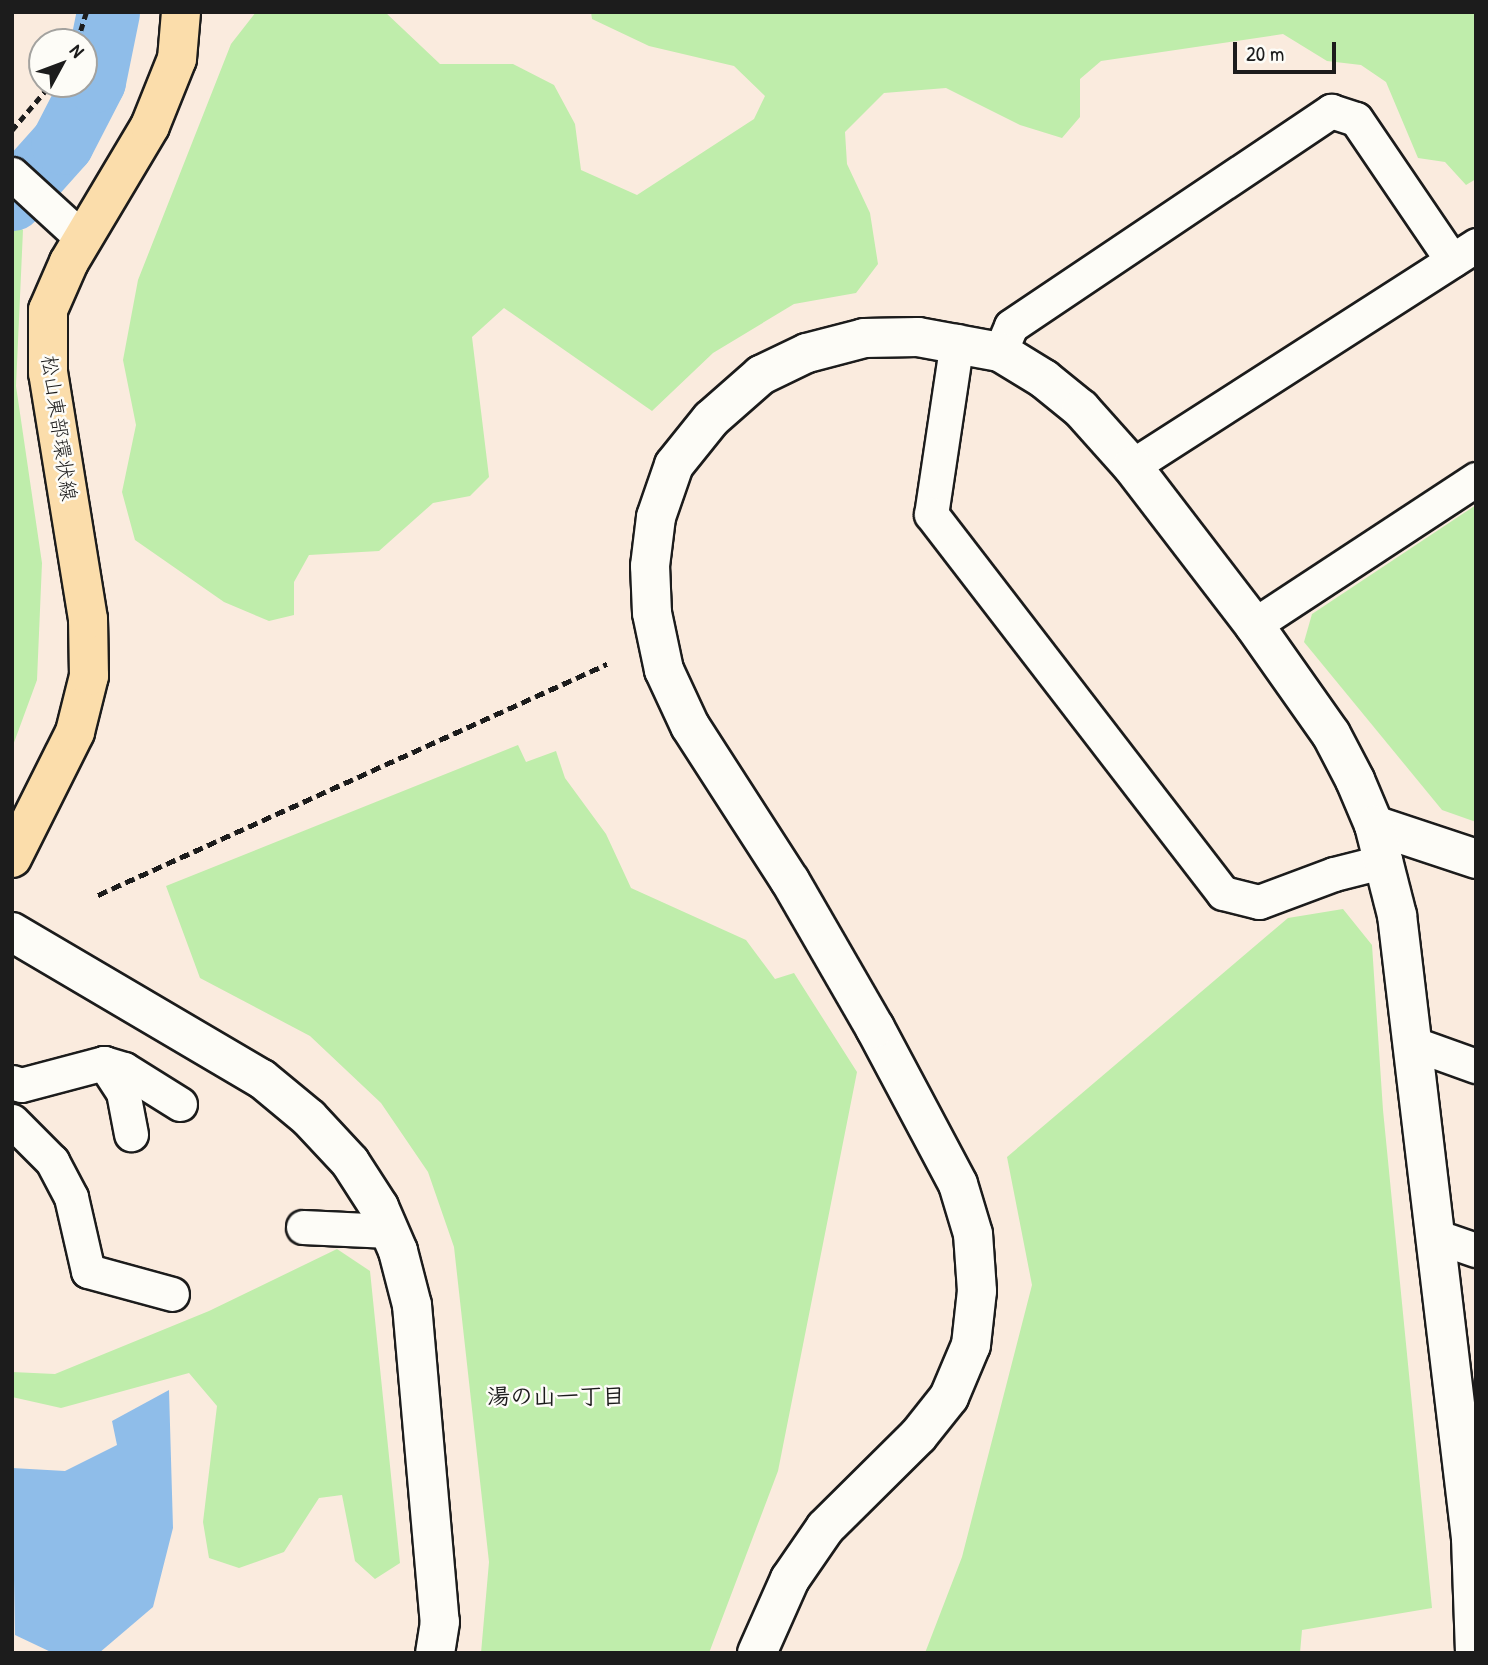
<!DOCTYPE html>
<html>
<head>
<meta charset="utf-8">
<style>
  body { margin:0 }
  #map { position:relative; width:1488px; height:1665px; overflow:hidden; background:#faebde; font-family:"Patrick Hand","Klee One",sans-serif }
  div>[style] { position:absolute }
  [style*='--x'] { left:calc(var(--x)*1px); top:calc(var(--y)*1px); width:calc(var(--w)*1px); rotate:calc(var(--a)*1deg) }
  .green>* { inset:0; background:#bfedab }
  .water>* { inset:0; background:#8fbde9 }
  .river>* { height:63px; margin:-31.5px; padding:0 31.5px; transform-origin:31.5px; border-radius:31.5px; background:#8fbde9 }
  .path>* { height:4.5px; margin-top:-2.25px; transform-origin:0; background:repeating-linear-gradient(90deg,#1c1c1c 0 7px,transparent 0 12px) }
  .roads { filter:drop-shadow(2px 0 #1c1c1c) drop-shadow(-2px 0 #1c1c1c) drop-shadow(0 2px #1c1c1c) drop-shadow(0 -2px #1c1c1c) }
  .street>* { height:33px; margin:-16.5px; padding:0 16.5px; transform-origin:16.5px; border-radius:16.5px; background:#fdfcf7 }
  .secondary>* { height:38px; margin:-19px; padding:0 19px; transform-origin:19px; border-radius:19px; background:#fdfcf7 }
  .primary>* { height:38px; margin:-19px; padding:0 19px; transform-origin:19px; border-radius:19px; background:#fbddab }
  .rail>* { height:5px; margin-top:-2.5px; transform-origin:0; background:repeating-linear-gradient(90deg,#1c1c1c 0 10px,transparent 0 15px) }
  span { translate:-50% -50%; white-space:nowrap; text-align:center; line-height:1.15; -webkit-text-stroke:5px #fdfcf7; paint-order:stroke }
  .street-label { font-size:21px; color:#1c1c1c }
  .neighbourhood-label { font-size:23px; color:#1c1c1c; font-weight:700 }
  .frame { position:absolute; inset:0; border:14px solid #1c1c1c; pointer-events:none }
  .north { position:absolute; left:28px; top:28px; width:70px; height:70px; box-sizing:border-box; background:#fdfcf7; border:2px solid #a3a29f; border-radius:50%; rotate:49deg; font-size:19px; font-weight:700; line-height:28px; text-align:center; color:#1c1c1c }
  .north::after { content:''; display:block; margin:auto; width:24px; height:32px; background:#1c1c1c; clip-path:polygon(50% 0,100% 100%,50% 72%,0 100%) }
  .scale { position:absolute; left:1233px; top:42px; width:103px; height:32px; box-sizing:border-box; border:4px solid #1c1c1c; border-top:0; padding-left:9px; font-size:21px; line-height:24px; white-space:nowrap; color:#1c1c1c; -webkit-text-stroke:5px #fdfcf7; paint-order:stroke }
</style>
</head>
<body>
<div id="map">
  <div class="green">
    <i style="clip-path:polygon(256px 12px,385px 12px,440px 64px,513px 64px,554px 85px,575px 124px,581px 170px,637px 195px,754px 119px,765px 96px,734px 66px,649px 46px,592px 19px,591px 12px,1476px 12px,1476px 179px,1466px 185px,1445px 162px,1418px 158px,1386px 82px,1361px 65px,1327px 61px,1283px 34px,1101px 61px,1080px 79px,1080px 117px,1062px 138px,1020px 125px,946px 88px,884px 93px,845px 132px,847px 164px,870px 213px,878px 264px,856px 293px,794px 304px,713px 353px,652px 411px,504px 308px,472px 337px,489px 477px,470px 496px,433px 503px,379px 551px,309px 555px,294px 582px,294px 615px,269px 621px,224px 602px,135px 540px,122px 492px,136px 425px,123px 360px,138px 280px,231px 44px)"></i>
    <i style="clip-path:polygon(12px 221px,23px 230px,16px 386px,42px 563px,37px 680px,12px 748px)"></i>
    <i style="clip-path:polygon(1476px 505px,1476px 822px,1442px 810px,1304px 642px,1312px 614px)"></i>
    <i style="clip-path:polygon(518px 745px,526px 762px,556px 751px,565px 778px,606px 834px,631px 888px,746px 940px,775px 979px,794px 973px,857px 1072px,778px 1471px,709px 1653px,481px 1653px,489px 1562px,454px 1247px,428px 1172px,381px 1103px,310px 1036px,200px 978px,166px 886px)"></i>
    <i style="clip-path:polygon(1343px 909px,1372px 945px,1383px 1110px,1432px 1608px,1302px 1630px,1300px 1653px,925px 1653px,962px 1557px,1032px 1285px,1007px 1157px,1288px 918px)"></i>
    <i style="clip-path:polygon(337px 1249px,370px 1271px,400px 1563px,375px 1579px,355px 1561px,342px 1495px,319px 1498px,284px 1552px,239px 1568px,209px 1558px,203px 1522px,217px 1406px,189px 1373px,61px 1408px,12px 1397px,12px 1372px,55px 1374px,209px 1311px)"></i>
  </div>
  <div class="water">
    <i style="clip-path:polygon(169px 1390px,173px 1528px,153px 1607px,99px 1653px,53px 1653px,15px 1635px,12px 1468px,65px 1471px,117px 1445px,112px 1421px)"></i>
  </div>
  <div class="river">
    <i style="--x:12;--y:199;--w:75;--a:-48.2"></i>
    <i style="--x:62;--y:143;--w:70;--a:-62.7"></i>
    <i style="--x:94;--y:81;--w:70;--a:-78.5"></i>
  </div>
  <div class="path">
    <i style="--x:77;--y:42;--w:31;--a:-73"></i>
    <i style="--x:12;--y:130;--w:60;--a:-49.7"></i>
  </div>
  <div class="roads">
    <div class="street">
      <i style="--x:12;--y:174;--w:96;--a:42.5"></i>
      <i style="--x:957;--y:341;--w:175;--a:98.5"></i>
      <i style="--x:931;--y:514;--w:478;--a:52.4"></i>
      <i style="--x:1223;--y:893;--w:37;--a:14"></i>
      <i style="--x:1259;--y:902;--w:80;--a:-20.5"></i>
      <i style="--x:1334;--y:874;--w:53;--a:-14.3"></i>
      <i style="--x:1000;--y:352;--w:28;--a:-67"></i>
      <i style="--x:1011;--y:326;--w:386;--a:-33.9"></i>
      <i style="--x:1331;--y:111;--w:26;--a:18"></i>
      <i style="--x:1356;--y:119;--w:171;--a:55.8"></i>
      <i style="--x:1132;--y:466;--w:409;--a:-32.7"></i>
      <i style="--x:1254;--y:625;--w:266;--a:-33.3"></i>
      <i style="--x:1412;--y:1043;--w:68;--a:19.8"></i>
      <i style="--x:104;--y:1063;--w:35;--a:57"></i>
      <i style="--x:123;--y:1092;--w:43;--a:79.2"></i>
      <i style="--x:12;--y:1082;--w:9;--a:18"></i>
      <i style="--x:21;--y:1085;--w:86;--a:-14.8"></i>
      <i style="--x:104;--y:1063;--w:21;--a:17"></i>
      <i style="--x:124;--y:1069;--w:66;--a:32"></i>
      <i style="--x:12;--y:1121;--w:57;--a:45"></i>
      <i style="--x:52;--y:1161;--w:41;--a:62.2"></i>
      <i style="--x:71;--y:1197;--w:76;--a:77.1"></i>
      <i style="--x:88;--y:1271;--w:87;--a:15.3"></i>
      <i style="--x:303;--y:1227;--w:86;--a:2.7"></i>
      <i style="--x:1435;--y:1236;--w:43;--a:18.9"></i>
    </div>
    <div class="secondary">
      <i style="--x:1374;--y:825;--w:108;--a:18.4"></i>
      <i style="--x:12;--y:932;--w:290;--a:30.5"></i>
      <i style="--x:262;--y:1079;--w:61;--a:39.7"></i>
      <i style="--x:309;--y:1118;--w:60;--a:47"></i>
      <i style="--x:350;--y:1162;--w:54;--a:57.2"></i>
      <i style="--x:379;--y:1207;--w:48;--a:66.6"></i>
      <i style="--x:398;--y:1251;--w:56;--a:75.5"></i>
      <i style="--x:412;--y:1305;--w:318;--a:85"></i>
      <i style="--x:440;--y:1622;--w:31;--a:99"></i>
      <i style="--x:757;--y:1653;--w:81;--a:-66"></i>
      <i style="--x:790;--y:1579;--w:62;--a:-55.5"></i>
      <i style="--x:825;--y:1528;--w:131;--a:-44.7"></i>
      <i style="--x:918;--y:1436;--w:50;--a:-51.5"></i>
      <i style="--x:949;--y:1397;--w:56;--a:-67.1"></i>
      <i style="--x:971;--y:1345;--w:54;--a:-83.7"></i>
      <i style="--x:977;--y:1291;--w:57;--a:-94"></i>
      <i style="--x:973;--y:1234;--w:52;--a:-106.7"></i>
      <i style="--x:958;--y:1184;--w:177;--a:-118"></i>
      <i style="--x:875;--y:1028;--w:170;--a:-120"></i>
      <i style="--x:790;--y:881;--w:184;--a:-122.8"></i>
      <i style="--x:690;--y:726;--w:62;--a:-114.9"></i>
      <i style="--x:664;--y:670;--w:58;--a:-101.9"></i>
      <i style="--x:652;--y:613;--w:47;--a:-92.4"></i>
      <i style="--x:650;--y:566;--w:49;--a:-83"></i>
      <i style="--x:656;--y:517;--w:55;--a:-70.9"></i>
      <i style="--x:674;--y:465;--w:59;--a:-51.2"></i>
      <i style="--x:711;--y:419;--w:67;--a:-41.3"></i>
      <i style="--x:761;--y:375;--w:51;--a:-25.6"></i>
      <i style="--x:807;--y:353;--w:59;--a:-14.7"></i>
      <i style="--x:864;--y:338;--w:54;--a:-1.1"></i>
      <i style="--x:918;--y:337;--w:83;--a:10.4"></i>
      <i style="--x:1000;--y:352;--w:52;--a:31.5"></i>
      <i style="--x:1044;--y:379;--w:48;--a:39"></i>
      <i style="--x:1081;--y:409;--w:76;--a:48.2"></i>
      <i style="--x:1132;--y:466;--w:200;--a:52.5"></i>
      <i style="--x:1254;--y:625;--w:133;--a:54.8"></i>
      <i style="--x:1331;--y:734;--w:52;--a:62.4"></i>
      <i style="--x:1355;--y:780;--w:49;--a:67.1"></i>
      <i style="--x:1374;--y:825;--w:93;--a:75.7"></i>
      <i style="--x:1397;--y:915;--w:627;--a:83.23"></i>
      <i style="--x:1471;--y:1538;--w:115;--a:88"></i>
    </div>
    <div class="primary">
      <i style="--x:12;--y:858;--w:141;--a:-63.4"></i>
      <i style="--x:75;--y:732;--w:58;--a:-76"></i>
      <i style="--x:89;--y:676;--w:57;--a:-91"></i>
      <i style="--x:88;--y:619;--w:249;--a:-99.2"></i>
      <i style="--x:48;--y:373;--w:63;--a:-90"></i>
      <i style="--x:48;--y:310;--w:52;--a:-66.4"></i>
      <i style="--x:69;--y:262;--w:158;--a:-59.2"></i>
      <i style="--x:150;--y:126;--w:72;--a:-68.1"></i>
      <i style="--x:177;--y:59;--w:47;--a:-85.1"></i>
    </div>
  </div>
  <div class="rail">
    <i style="--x:98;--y:895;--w:559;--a:-24.41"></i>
  </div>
  <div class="street-label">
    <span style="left:59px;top:428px;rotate:82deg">松山東部環状線</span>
  </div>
  <div class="neighbourhood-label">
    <span style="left:556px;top:1396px">湯の山一丁目</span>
  </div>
  <div class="frame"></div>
  <div class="north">N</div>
  <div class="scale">20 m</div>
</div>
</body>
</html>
